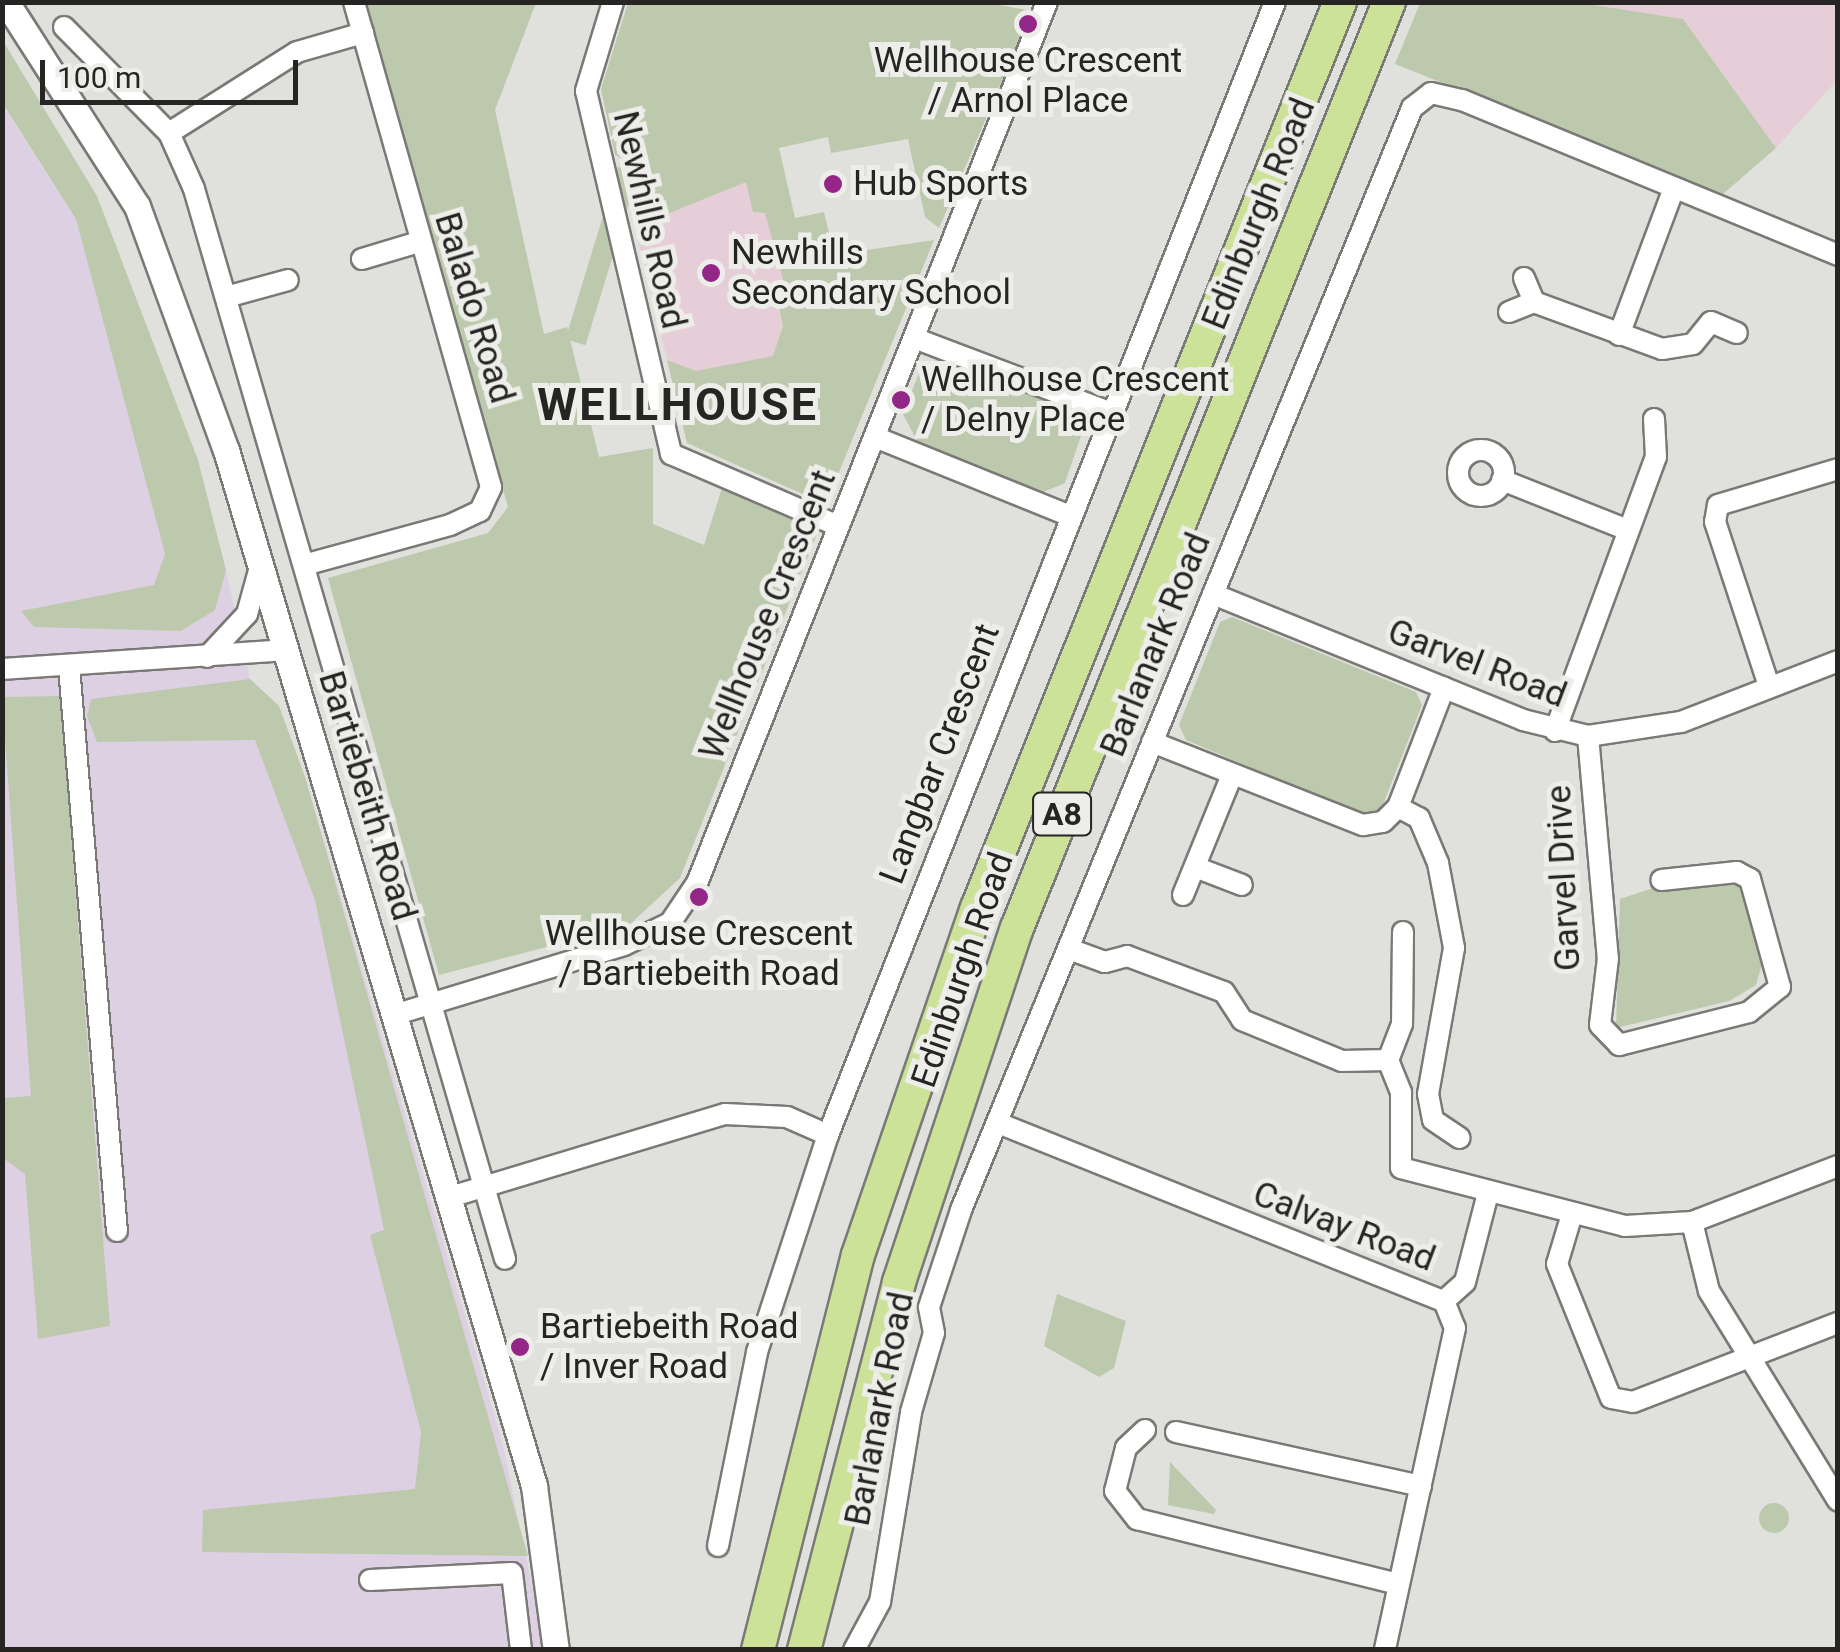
<!DOCTYPE html>
<html>
<head>
<meta charset="utf-8">
<style>
  body { margin:0 }
  #map { position:relative; width:1840px; height:1652px; overflow:hidden; background:#e0e0dc; font-family:Roboto,sans-serif }
  div>[style] { position:absolute }
  [style*='--x'] { left:calc(var(--x)*1px); top:calc(var(--y)*1px); width:calc(var(--w)*1px); rotate:calc(var(--a)*1deg) }
  .industrial>* { inset:0; background:#ded0e3 }
  .education>* { inset:0; background:#e6ced8 }
  .green>* { inset:0; background:#bcc9ac; transform-origin:0 0 }
  .round { border-radius:50% }
  .roads { filter:drop-shadow(2px 0 #7a7976) drop-shadow(-2px 0 #7a7976) drop-shadow(0 2px #7a7976) drop-shadow(0 -2px #7a7976) }
  .minor>* { height:20px; margin:-10px; padding:0 10px; transform-origin:10px; border-radius:10px; background:#fff }
  .minor>.ring { margin:-10px; padding:0; box-sizing:content-box; background:none; border:20px solid #fff; border-radius:50% }
  .tertiary>* { height:25px; margin:-12.5px; padding:0 12.5px; transform-origin:12.5px; border-radius:12.5px; background:#fff }
  .primary>* { height:32px; margin:-16px; padding:0 16px; transform-origin:16px; border-radius:16px; background:#cbe298 }
  .dots>* { width:28px; height:28px; translate:-50% -50%; box-sizing:border-box; border:5px solid #edede9; border-radius:50% }
  span { translate:-50% -50%; white-space:nowrap; text-align:center; line-height:1.15; -webkit-text-stroke:10px #edede9; paint-order:stroke }
  .shield-label span { padding:2px 8px; background:#edede9; border:2px solid; border-radius:8px; -webkit-text-stroke-width:0 }
  .shield-label { font-size:32px; color:#262524; font-weight:700 }
  .poi-label { font-size:35px; color:#262524 }
  .left { translate:0 -50%; text-align:left }
  .street-label { font-size:35px; color:#262524 }
  .district-label { font-size:45px; color:#262524; font-weight:700; letter-spacing:2.5px }
  .frame { position:absolute; inset:0; border:5px solid #262524; pointer-events:none }
  .scale { position:absolute; left:40px; top:60px; width:258px; height:45px; box-sizing:border-box; border:5px solid #262524; border-top:0; padding-left:12px; font-size:30px; line-height:35px; white-space:nowrap; color:#262524; -webkit-text-stroke:8px #edede9; paint-order:stroke }
</style>
</head>
<body>
<div id="map">
  <div class="industrial">
    <i style="clip-path:polygon(2px 104px,76px 219px,165px 554px,155px 584px,226px 570px,250px 679px,279px 706px,305px 777px,502px 1441px,545px 1649px,3px 1649px)"></i>
  </div>
  <div class="education">
    <i style="clip-path:polygon(628px 3px,764px 164px,796px 310px,773px 375px,676px 396px,601px 89px)"></i>
    <i style="clip-path:polygon(1581px 3px,1837px 3px,1837px 80px,1776px 148px,1683px 19px)"></i>
  </div>
  <div class="green">
    <i style="clip-path:polygon(984px 2px,1032px 11px,939px 228px,925px 217px,908px 139px,831px 153px,828px 137px,779px 148px,795px 218px,824px 212px,834px 255px,934px 240px,830px 494px,814px 499px,687px 443px,667px 360px,696px 371px,773px 356px,783px 326px,778px 302px,787px 294px,765px 213px,753px 212px,746px 182px,667px 214px,658px 212px,647px 168px,615px 155px,601px 89px,628px 3px)"></i>
    <i style="clip-path:polygon(367px 3px,536px 3px,495px 110px,544px 334px,567px 327px,599px 457px,653px 448px,653px 524px,704px 545px,722px 488px,820px 526px,680px 878px,628px 926px,439px 975px,328px 578px,488px 533px,508px 507px)"></i>
    <i style="clip-path:polygon(1420px 3px,1581px 3px,1683px 19px,1776px 148px,1723px 194px,1395px 64px)"></i>
    <i style="clip-path:polygon(3px 41px,97px 196px,198px 460px,226px 570px,215px 610px,181px 631px,34px 627px,21px 611px,154px 585px,165px 554px,76px 219px,3px 104px)"></i>
    <i style="left:618px;top:167px;width:21px;height:180px;rotate:17deg"></i>
    <i style="clip-path:polygon(945px 357px,1069px 404px,1083px 430px,1065px 483px,1043px 492px,917px 441px,903px 414px,922px 365px)"></i>
    <i style="clip-path:polygon(1232px 617px,1416px 692px,1422px 705px,1380px 812px,1365px 816px,1186px 740px,1179px 725px,1220px 622px)"></i>
    <i style="clip-path:polygon(250px 679px,279px 706px,305px 777px,528px 1556px,202px 1552px,203px 1510px,415px 1489px,421px 1432px,370px 1235px,384px 1230px,315px 900px,255px 740px,97px 742px,87px 716px,91px 699px)"></i>
    <i style="clip-path:polygon(60px 696px,110px 1326px,38px 1339px,25px 1174px,3px 1158px,3px 1098px,31px 1096px,2px 697px)"></i>
    <i style="clip-path:polygon(1704px 871px,1734px 877px,1751px 893px,1765px 954px,1756px 985px,1729px 1001px,1616px 1028px,1620px 899px)"></i>
    <i style="clip-path:polygon(1057px 1294px,1126px 1321px,1114px 1368px,1099px 1377px,1044px 1346px)"></i>
    <i style="clip-path:polygon(1170px 1462px,1216px 1510px,1214px 1514px,1168px 1505px)"></i>
    <i class="round" style="left:1759px;top:1503px;width:30px;height:30px"></i>
  </div>
  <div class="roads">
    <div class="minor">
      <i style="--x:613;--y:2;--w:93;--a:106.9"></i>
      <i style="--x:586;--y:91;--w:373;--a:76.8"></i>
      <i style="--x:671;--y:454;--w:180;--a:23.3"></i>
      <i style="--x:64;--y:27;--w:149;--a:45.3"></i>
      <i style="--x:169;--y:133;--w:61;--a:65.9"></i>
      <i style="--x:194;--y:189;--w:1114;--a:73.79"></i>
      <i style="--x:169;--y:133;--w:151;--a:-32.3"></i>
      <i style="--x:297;--y:52;--w:69;--a:-16.1"></i>
      <i style="--x:362;--y:259;--w:59;--a:-16.6"></i>
      <i style="--x:1524;--y:278;--w:26;--a:67"></i>
      <i style="--x:226;--y:297;--w:64;--a:-15.3"></i>
      <i style="--x:1509;--y:312;--w:27;--a:-22"></i>
      <i style="--x:1534;--y:302;--w:136;--a:20.2"></i>
      <i style="--x:1662;--y:349;--w:31;--a:-9"></i>
      <i style="--x:1693;--y:344;--w:28;--a:-51"></i>
      <i style="--x:1711;--y:322;--w:28;--a:23"></i>
      <i style="--x:1619;--y:335;--w:157;--a:-69.5"></i>
      <i style="--x:914;--y:338;--w:211;--a:20.8"></i>
      <i style="--x:875;--y:437;--w:208;--a:22"></i>
      <i class="ring" style="left:1458px;top:450px;width:26px;height:26px"></i>
      <i style="--x:1502;--y:480;--w:132;--a:21.7"></i>
      <i style="--x:304;--y:565;--w:151;--a:-15.3"></i>
      <i style="--x:450;--y:525;--w:33;--a:-25"></i>
      <i style="--x:480;--y:511;--w:26;--a:-65"></i>
      <i style="--x:491;--y:487;--w:504;--a:-105.77"></i>
      <i style="--x:1213;--y:594;--w:335;--a:22.1"></i>
      <i style="--x:1523;--y:720;--w:67;--a:13.8"></i>
      <i style="--x:1588;--y:736;--w:94;--a:-8.6"></i>
      <i style="--x:1681;--y:722;--w:168;--a:-21.2"></i>
      <i style="--x:207;--y:657;--w:59;--a:-47.1"></i>
      <i style="--x:247;--y:614;--w:49;--a:-74.5"></i>
      <i style="--x:69;--y:667;--w:566;--a:85.14"></i>
      <i style="--x:2;--y:669;--w:284;--a:-3.8"></i>
      <i style="--x:1769;--y:686;--w:173;--a:-108.2"></i>
      <i style="--x:1715;--y:522;--w:17;--a:-80"></i>
      <i style="--x:1718;--y:505;--w:125;--a:-16.7"></i>
      <i style="--x:1555;--y:731;--w:292;--a:-69.8"></i>
      <i style="--x:1656;--y:457;--w:38;--a:-93"></i>
      <i style="--x:1588;--y:736;--w:223;--a:84.9"></i>
      <i style="--x:1608;--y:958;--w:67;--a:96.8"></i>
      <i style="--x:1600;--y:1025;--w:28;--a:46"></i>
      <i style="--x:1619;--y:1045;--w:134;--a:-14.2"></i>
      <i style="--x:1749;--y:1012;--w:40;--a:-39"></i>
      <i style="--x:1780;--y:987;--w:112;--a:-105.5"></i>
      <i style="--x:1750;--y:879;--w:15;--a:-152"></i>
      <i style="--x:1737;--y:872;--w:76;--a:174"></i>
      <i style="--x:1152;--y:742;--w:227;--a:21.5"></i>
      <i style="--x:1363;--y:825;--w:20;--a:-9"></i>
      <i style="--x:1383;--y:822;--w:21;--a:-45"></i>
      <i style="--x:1398;--y:807;--w:128;--a:-68.9"></i>
      <i style="--x:1398;--y:807;--w:24;--a:28"></i>
      <i style="--x:1419;--y:818;--w:49;--a:67.1"></i>
      <i style="--x:1438;--y:863;--w:86;--a:79.3"></i>
      <i style="--x:1454;--y:948;--w:148;--a:100.1"></i>
      <i style="--x:1428;--y:1094;--w:26;--a:79"></i>
      <i style="--x:1433;--y:1120;--w:32;--a:34"></i>
      <i style="--x:1195;--y:867;--w:50;--a:21"></i>
      <i style="--x:1183;--y:895;--w:130;--a:-67.8"></i>
      <i style="--x:1403;--y:932;--w:92;--a:90.6"></i>
      <i style="--x:1402;--y:1024;--w:39;--a:111"></i>
      <i style="--x:1388;--y:1060;--w:35;--a:68"></i>
      <i style="--x:1401;--y:1092;--w:76;--a:90"></i>
      <i style="--x:1401;--y:1168;--w:231;--a:14.5"></i>
      <i style="--x:1625;--y:1226;--w:67;--a:-3.4"></i>
      <i style="--x:1692;--y:1222;--w:156;--a:-21"></i>
      <i style="--x:1069;--y:949;--w:38;--a:20"></i>
      <i style="--x:1105;--y:962;--w:23;--a:-15"></i>
      <i style="--x:1127;--y:956;--w:103;--a:20.4"></i>
      <i style="--x:1224;--y:992;--w:33;--a:57"></i>
      <i style="--x:1242;--y:1020;--w:108;--a:22.3"></i>
      <i style="--x:1342;--y:1061;--w:46;--a:-1.2"></i>
      <i style="--x:397;--y:1014;--w:237;--a:-16.9"></i>
      <i style="--x:624;--y:945;--w:51;--a:-25.6"></i>
      <i style="--x:670;--y:923;--w:48;--a:-56"></i>
      <i style="--x:697;--y:883;--w:948;--a:-68.33"></i>
      <i style="--x:998;--y:1123;--w:480;--a:21.8"></i>
      <i style="--x:1444;--y:1301;--w:29;--a:68"></i>
      <i style="--x:1455;--y:1328;--w:330;--a:102.3"></i>
      <i style="--x:450;--y:1197;--w:287;--a:-16.8"></i>
      <i style="--x:725;--y:1114;--w:62;--a:2.8"></i>
      <i style="--x:787;--y:1117;--w:45;--a:23.7"></i>
      <i style="--x:1572;--y:1214;--w:52;--a:106.7"></i>
      <i style="--x:1557;--y:1264;--w:144;--a:68.1"></i>
      <i style="--x:1611;--y:1398;--w:22;--a:10"></i>
      <i style="--x:1633;--y:1402;--w:220;--a:-21.1"></i>
      <i style="--x:1692;--y:1222;--w:71;--a:76.2"></i>
      <i style="--x:1709;--y:1291;--w:246;--a:58.4"></i>
      <i style="--x:1444;--y:1301;--w:28;--a:-42"></i>
      <i style="--x:1465;--y:1282;--w:92;--a:-75.5"></i>
      <i style="--x:1145;--y:1430;--w:26;--a:137"></i>
      <i style="--x:1126;--y:1448;--w:44;--a:104.3"></i>
      <i style="--x:1115;--y:1491;--w:36;--a:52"></i>
      <i style="--x:1137;--y:1519;--w:269;--a:14"></i>
      <i style="--x:1176;--y:1432;--w:251;--a:12.4"></i>
      <i style="--x:718;--y:1546;--w:198;--a:-78.6"></i>
      <i style="--x:757;--y:1352;--w:228;--a:-71.9"></i>
      <i style="--x:828;--y:1135;--w:1218;--a:-68.47"></i>
      <i style="--x:370;--y:1580;--w:142;--a:-2.8"></i>
      <i style="--x:512;--y:1573;--w:78;--a:83.3"></i>
      <i style="--x:854;--y:1650;--w:55;--a:-61.6"></i>
      <i style="--x:880;--y:1602;--w:193;--a:-80.7"></i>
      <i style="--x:911;--y:1412;--w:82;--a:-73.8"></i>
      <i style="--x:934;--y:1333;--w:26;--a:-101"></i>
      <i style="--x:929;--y:1307;--w:102;--a:-71.7"></i>
      <i style="--x:961;--y:1210;--w:1191;--a:-67.74"></i>
      <i style="--x:1412;--y:108;--w:24;--a:-38"></i>
      <i style="--x:1431;--y:93;--w:32;--a:13"></i>
      <i style="--x:1462;--y:100;--w:407;--a:22.4"></i>
    </div>
    <div class="tertiary">
      <i style="--x:6;--y:2;--w:242;--a:57.3"></i>
      <i style="--x:137;--y:206;--w:260;--a:70"></i>
      <i style="--x:226;--y:450;--w:1081;--a:73.44"></i>
      <i style="--x:534;--y:1486;--w:165;--a:82.4"></i>
    </div>
    <div class="primary">
      <i style="--x:758;--y:1650;--w:407;--a:-75.8"></i>
      <i style="--x:858;--y:1255;--w:367;--a:-71.1"></i>
      <i style="--x:977;--y:908;--w:976;--a:-68.17"></i>
      <i style="--x:804;--y:1650;--w:380;--a:-75.5"></i>
      <i style="--x:899;--y:1282;--w:373;--a:-71.6"></i>
      <i style="--x:1017;--y:928;--w:998;--a:-68.11"></i>
    </div>
  </div>
  <div class="dots">
    <i style="left:1028px;top:24px;background:#932687"></i>
    <i style="left:833px;top:184px;background:#932687"></i>
    <i style="left:711px;top:273px;background:#932687"></i>
    <i style="left:901px;top:400px;background:#932687"></i>
    <i style="left:699px;top:897px;background:#932687"></i>
    <i style="left:520px;top:1347px;background:#932687"></i>
  </div>
  <div class="shield-label">
    <span style="left:1062px;top:814px">A8</span>
  </div>
  <div class="poi-label">
    <span style="left:1028px;top:81px">Wellhouse Crescent<br>/ Arnol Place</span>
    <span class="left" style="left:853px;top:184px">Hub Sports</span>
    <span class="left" style="left:731px;top:273px">Newhills<br>Secondary School</span>
    <span class="left" style="left:921px;top:400px">Wellhouse Crescent<br>/ Delny Place</span>
    <span style="left:699px;top:954px">Wellhouse Crescent<br>/ Bartiebeith Road</span>
    <span class="left" style="left:540px;top:1347px">Bartiebeith Road<br>/ Inver Road</span>
  </div>
  <div class="street-label">
    <span style="left:1259px;top:214px;rotate:-68deg">Edinburgh Road</span>
    <span style="left:649px;top:220px;rotate:77deg">Newhills Road</span>
    <span style="left:474px;top:308px;rotate:73deg">Balado Road</span>
    <span style="left:768px;top:615px;rotate:-68deg">Wellhouse Crescent</span>
    <span style="left:1156px;top:645px;rotate:-68deg">Barlanark Road</span>
    <span style="left:1477px;top:664px;rotate:21deg">Garvel Road</span>
    <span style="left:940px;top:754px;rotate:-69deg">Langbar Crescent</span>
    <span style="left:367px;top:796px;rotate:73deg">Bartiebeith Road</span>
    <span style="left:1564px;top:878px;rotate:-93deg">Garvel Drive</span>
    <span style="left:963px;top:970px;rotate:-71deg">Edinburgh Road</span>
    <span style="left:1344px;top:1227px;rotate:21deg">Calvay Road</span>
    <span style="left:880px;top:1409px;rotate:-79deg">Barlanark Road</span>
  </div>
  <div class="district-label">
    <span style="left:678px;top:405px">WELLHOUSE</span>
  </div>
  <div class="frame"></div>
  <div class="scale">100 m</div>
</div>
</body>
</html>
